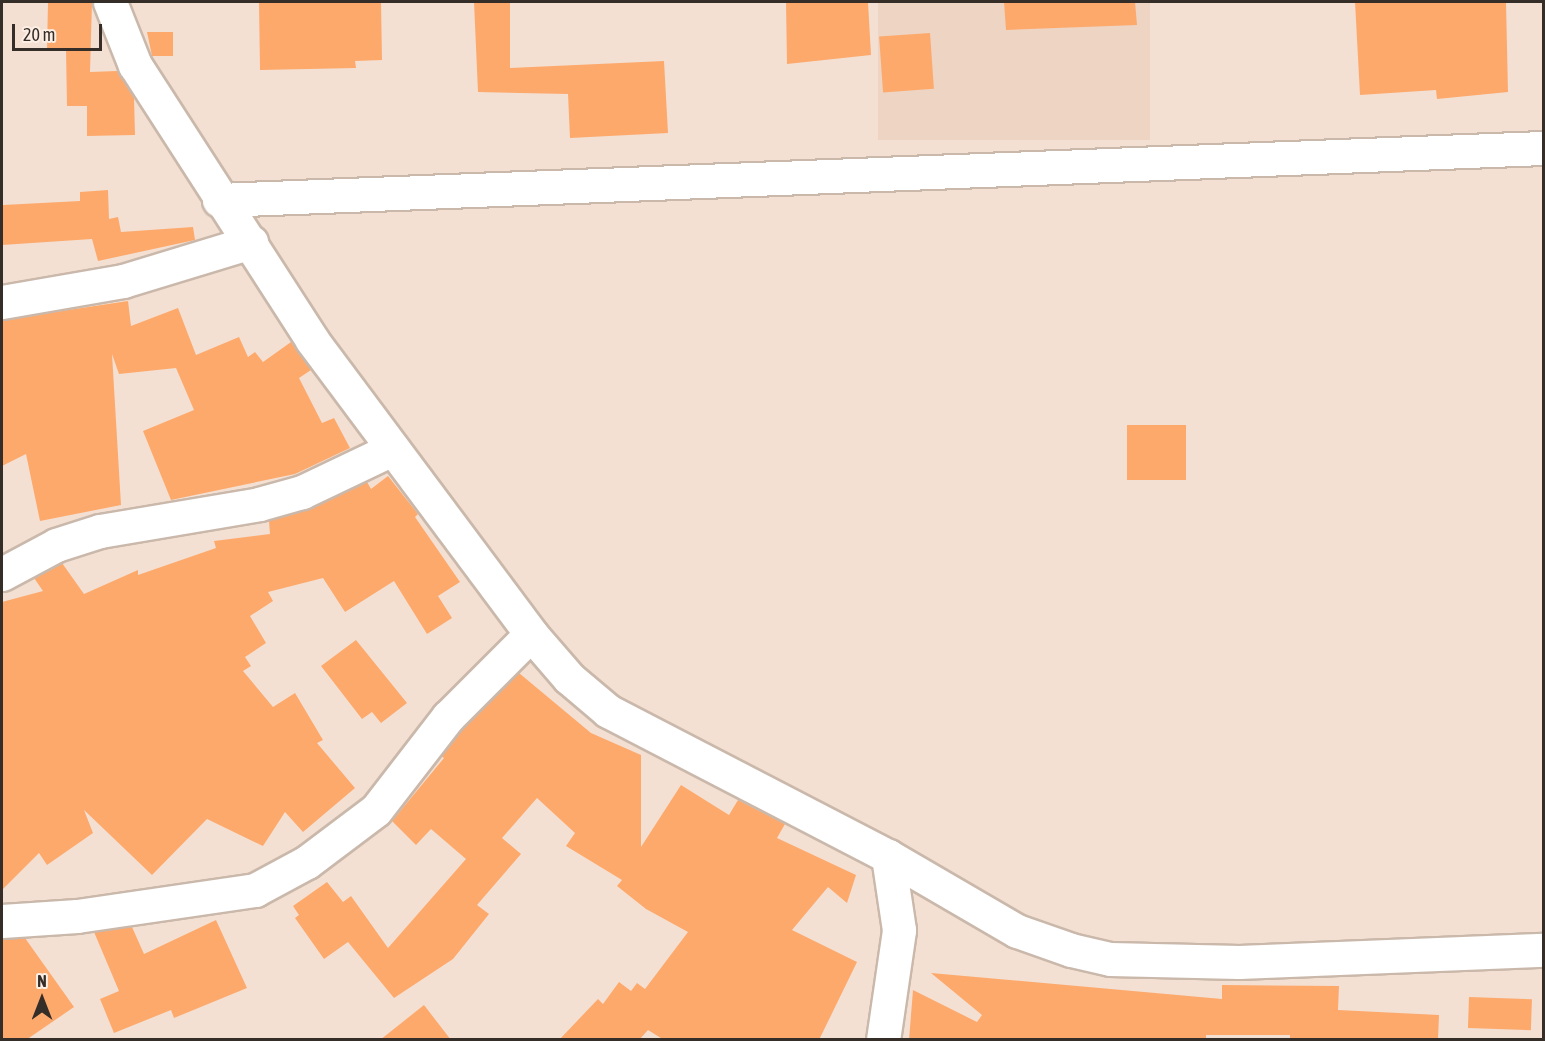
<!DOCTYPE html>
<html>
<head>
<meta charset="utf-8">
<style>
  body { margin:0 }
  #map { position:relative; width:1545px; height:1041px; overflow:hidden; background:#f3e0d3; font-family:"Asap Condensed",sans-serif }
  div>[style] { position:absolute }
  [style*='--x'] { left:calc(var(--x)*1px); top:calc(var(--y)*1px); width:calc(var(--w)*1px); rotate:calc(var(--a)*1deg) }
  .built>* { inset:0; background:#eed4c3; transform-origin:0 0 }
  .building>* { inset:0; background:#fda96c; transform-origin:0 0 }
  .roads { filter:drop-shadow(2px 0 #cab8ab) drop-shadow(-2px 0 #cab8ab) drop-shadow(0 2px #cab8ab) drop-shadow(0 -2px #cab8ab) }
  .minor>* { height:33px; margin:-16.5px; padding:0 16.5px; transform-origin:16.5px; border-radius:16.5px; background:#fff }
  span { translate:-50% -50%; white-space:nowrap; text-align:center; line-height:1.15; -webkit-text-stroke:4.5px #fdeee4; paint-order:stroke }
  .frame { position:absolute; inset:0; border:3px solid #342d28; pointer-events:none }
  .north { position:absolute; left:12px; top:969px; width:60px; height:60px; -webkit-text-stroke:4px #fdeee4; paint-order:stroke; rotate:0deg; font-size:16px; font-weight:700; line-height:24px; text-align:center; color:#342d28 }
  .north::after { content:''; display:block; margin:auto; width:21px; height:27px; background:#342d28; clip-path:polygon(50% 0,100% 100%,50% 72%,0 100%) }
  .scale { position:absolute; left:12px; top:24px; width:90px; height:27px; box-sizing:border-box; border:3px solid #342d28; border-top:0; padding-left:8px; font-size:18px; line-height:21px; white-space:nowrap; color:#342d28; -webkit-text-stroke:4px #fdeee4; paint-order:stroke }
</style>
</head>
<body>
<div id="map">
  <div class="built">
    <i style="left:878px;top:2px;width:272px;height:138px"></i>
  </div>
  <div class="building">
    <i style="clip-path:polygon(48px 2px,92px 2px,90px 72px,117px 71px,134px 98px,135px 135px,87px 136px,87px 106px,67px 106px,66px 50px,47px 50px)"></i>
    <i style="clip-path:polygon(259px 2px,381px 2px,382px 60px,355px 61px,356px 68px,260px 70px)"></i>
    <i style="clip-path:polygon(474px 2px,510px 2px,510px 68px,664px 61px,668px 133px,570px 138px,568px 94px,478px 92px)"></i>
    <i style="clip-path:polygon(786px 2px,868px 2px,871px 55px,787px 64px)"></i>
    <i style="clip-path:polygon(1004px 2px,1135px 2px,1137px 25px,1006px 30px)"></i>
    <i style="clip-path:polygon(1355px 2px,1506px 2px,1508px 92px,1437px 99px,1436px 90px,1360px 95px)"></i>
    <i style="clip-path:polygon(147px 32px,173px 32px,173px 56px,152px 56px)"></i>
    <i style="left:930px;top:33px;width:56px;height:51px;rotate:86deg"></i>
    <i style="clip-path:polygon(108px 190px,109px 219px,118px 217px,121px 232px,193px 227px,195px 240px,98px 261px,92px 239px,2px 245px,3px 205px,80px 201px,80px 192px)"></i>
    <i style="clip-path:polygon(128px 301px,131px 326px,178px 308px,196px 355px,239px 337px,248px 357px,255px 352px,263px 362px,291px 342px,311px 370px,299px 378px,322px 423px,334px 418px,350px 448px,295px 474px,171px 500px,143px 431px,194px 410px,176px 368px,119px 374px,112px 354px,121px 505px,40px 521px,26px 454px,2px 466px,2px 320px)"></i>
    <i style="left:1127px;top:425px;width:59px;height:55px"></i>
    <i style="clip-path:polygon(388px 476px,418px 514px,415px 517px,460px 582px,438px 596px,452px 618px,427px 634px,394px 581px,345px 612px,323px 578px,268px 592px,273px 601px,250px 616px,266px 643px,245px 657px,251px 666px,243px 671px,273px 707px,295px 693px,323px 740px,317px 743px,355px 788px,303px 832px,285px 812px,263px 846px,207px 819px,152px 875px,84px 810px,93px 833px,47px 865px,39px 853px,2px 890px,2px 602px,43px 591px,34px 578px,62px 563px,84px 594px,138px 570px,138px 575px,216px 548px,214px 541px,270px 534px,269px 521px,310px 509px,367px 482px,371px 489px)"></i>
    <i style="clip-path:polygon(356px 640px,407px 703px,381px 723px,372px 712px,362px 719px,321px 666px)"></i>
    <i style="clip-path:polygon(519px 673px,591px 733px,641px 755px,641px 847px,681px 785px,729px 815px,738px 800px,785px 824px,777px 838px,856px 875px,847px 903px,828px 887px,792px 930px,857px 962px,819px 1040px,664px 1040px,648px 1030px,639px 1040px,559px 1040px,598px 999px,603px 1004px,619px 982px,631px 991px,637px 983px,645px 989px,688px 932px,646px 909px,617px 886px,622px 880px,566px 846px,575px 833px,537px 798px,502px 838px,521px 854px,477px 905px,489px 914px,453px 959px,394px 998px,348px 942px,324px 959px,295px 918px,299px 915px,293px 906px,327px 882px,343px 902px,351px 896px,388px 948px,466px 859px,431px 829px,416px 845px,392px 821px,444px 758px,441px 756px,462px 729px)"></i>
    <i style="clip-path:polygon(216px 920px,247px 988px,174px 1018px,171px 1010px,114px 1033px,100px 999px,119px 991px,94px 932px,132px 927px,144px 954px)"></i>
    <i style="clip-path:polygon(25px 938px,74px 1007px,26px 1040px,2px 1040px,2px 939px)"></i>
    <i style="clip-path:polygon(931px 973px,1222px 999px,1222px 985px,1339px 986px,1338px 1010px,1439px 1015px,1438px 1040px,1290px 1040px,1290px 1035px,1206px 1035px,1206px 1040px,909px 1040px,913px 990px,977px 1022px,982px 1015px)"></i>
    <i style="left:1469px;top:997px;width:63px;height:31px;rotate:2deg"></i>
    <i style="clip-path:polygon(424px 1005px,451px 1040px,380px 1040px)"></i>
  </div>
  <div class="roads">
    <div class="minor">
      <i style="--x:110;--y:2;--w:68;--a:68.4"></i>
      <i style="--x:135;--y:65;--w:327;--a:57.2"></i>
      <i style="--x:312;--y:340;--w:367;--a:53.3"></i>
      <i style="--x:531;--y:634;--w:58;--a:49.2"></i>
      <i style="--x:569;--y:678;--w:51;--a:40.2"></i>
      <i style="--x:608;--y:711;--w:315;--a:27.4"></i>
      <i style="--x:888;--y:856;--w:149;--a:30.2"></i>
      <i style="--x:1017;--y:931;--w:57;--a:19.4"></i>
      <i style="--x:1071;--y:950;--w:40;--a:13"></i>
      <i style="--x:1110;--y:959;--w:129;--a:1.3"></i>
      <i style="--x:1239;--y:962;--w:305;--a:-2.3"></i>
      <i style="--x:219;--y:200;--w:1326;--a:-2.25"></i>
      <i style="--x:2;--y:302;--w:123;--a:-9.8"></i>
      <i style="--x:123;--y:281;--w:134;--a:-16.9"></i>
      <i style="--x:2;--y:574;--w:61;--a:-28.2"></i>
      <i style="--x:56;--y:545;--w:46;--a:-17.7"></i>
      <i style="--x:100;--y:531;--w:161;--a:-9.6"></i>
      <i style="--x:259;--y:504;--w:45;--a:-15.6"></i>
      <i style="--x:302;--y:492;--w:100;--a:-25.5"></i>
      <i style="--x:2;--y:921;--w:75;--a:-3.8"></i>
      <i style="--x:77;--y:916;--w:180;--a:-8.3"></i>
      <i style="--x:255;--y:890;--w:59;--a:-28.3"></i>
      <i style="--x:307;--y:862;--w:86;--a:-37"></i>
      <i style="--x:376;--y:810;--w:118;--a:-52.3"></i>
      <i style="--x:448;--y:717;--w:117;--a:-45"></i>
      <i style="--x:883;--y:1040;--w:111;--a:-81.7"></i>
      <i style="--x:899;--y:930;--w:75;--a:-98.5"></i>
    </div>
  </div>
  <div class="frame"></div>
  <div class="north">N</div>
  <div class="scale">20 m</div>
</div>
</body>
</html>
